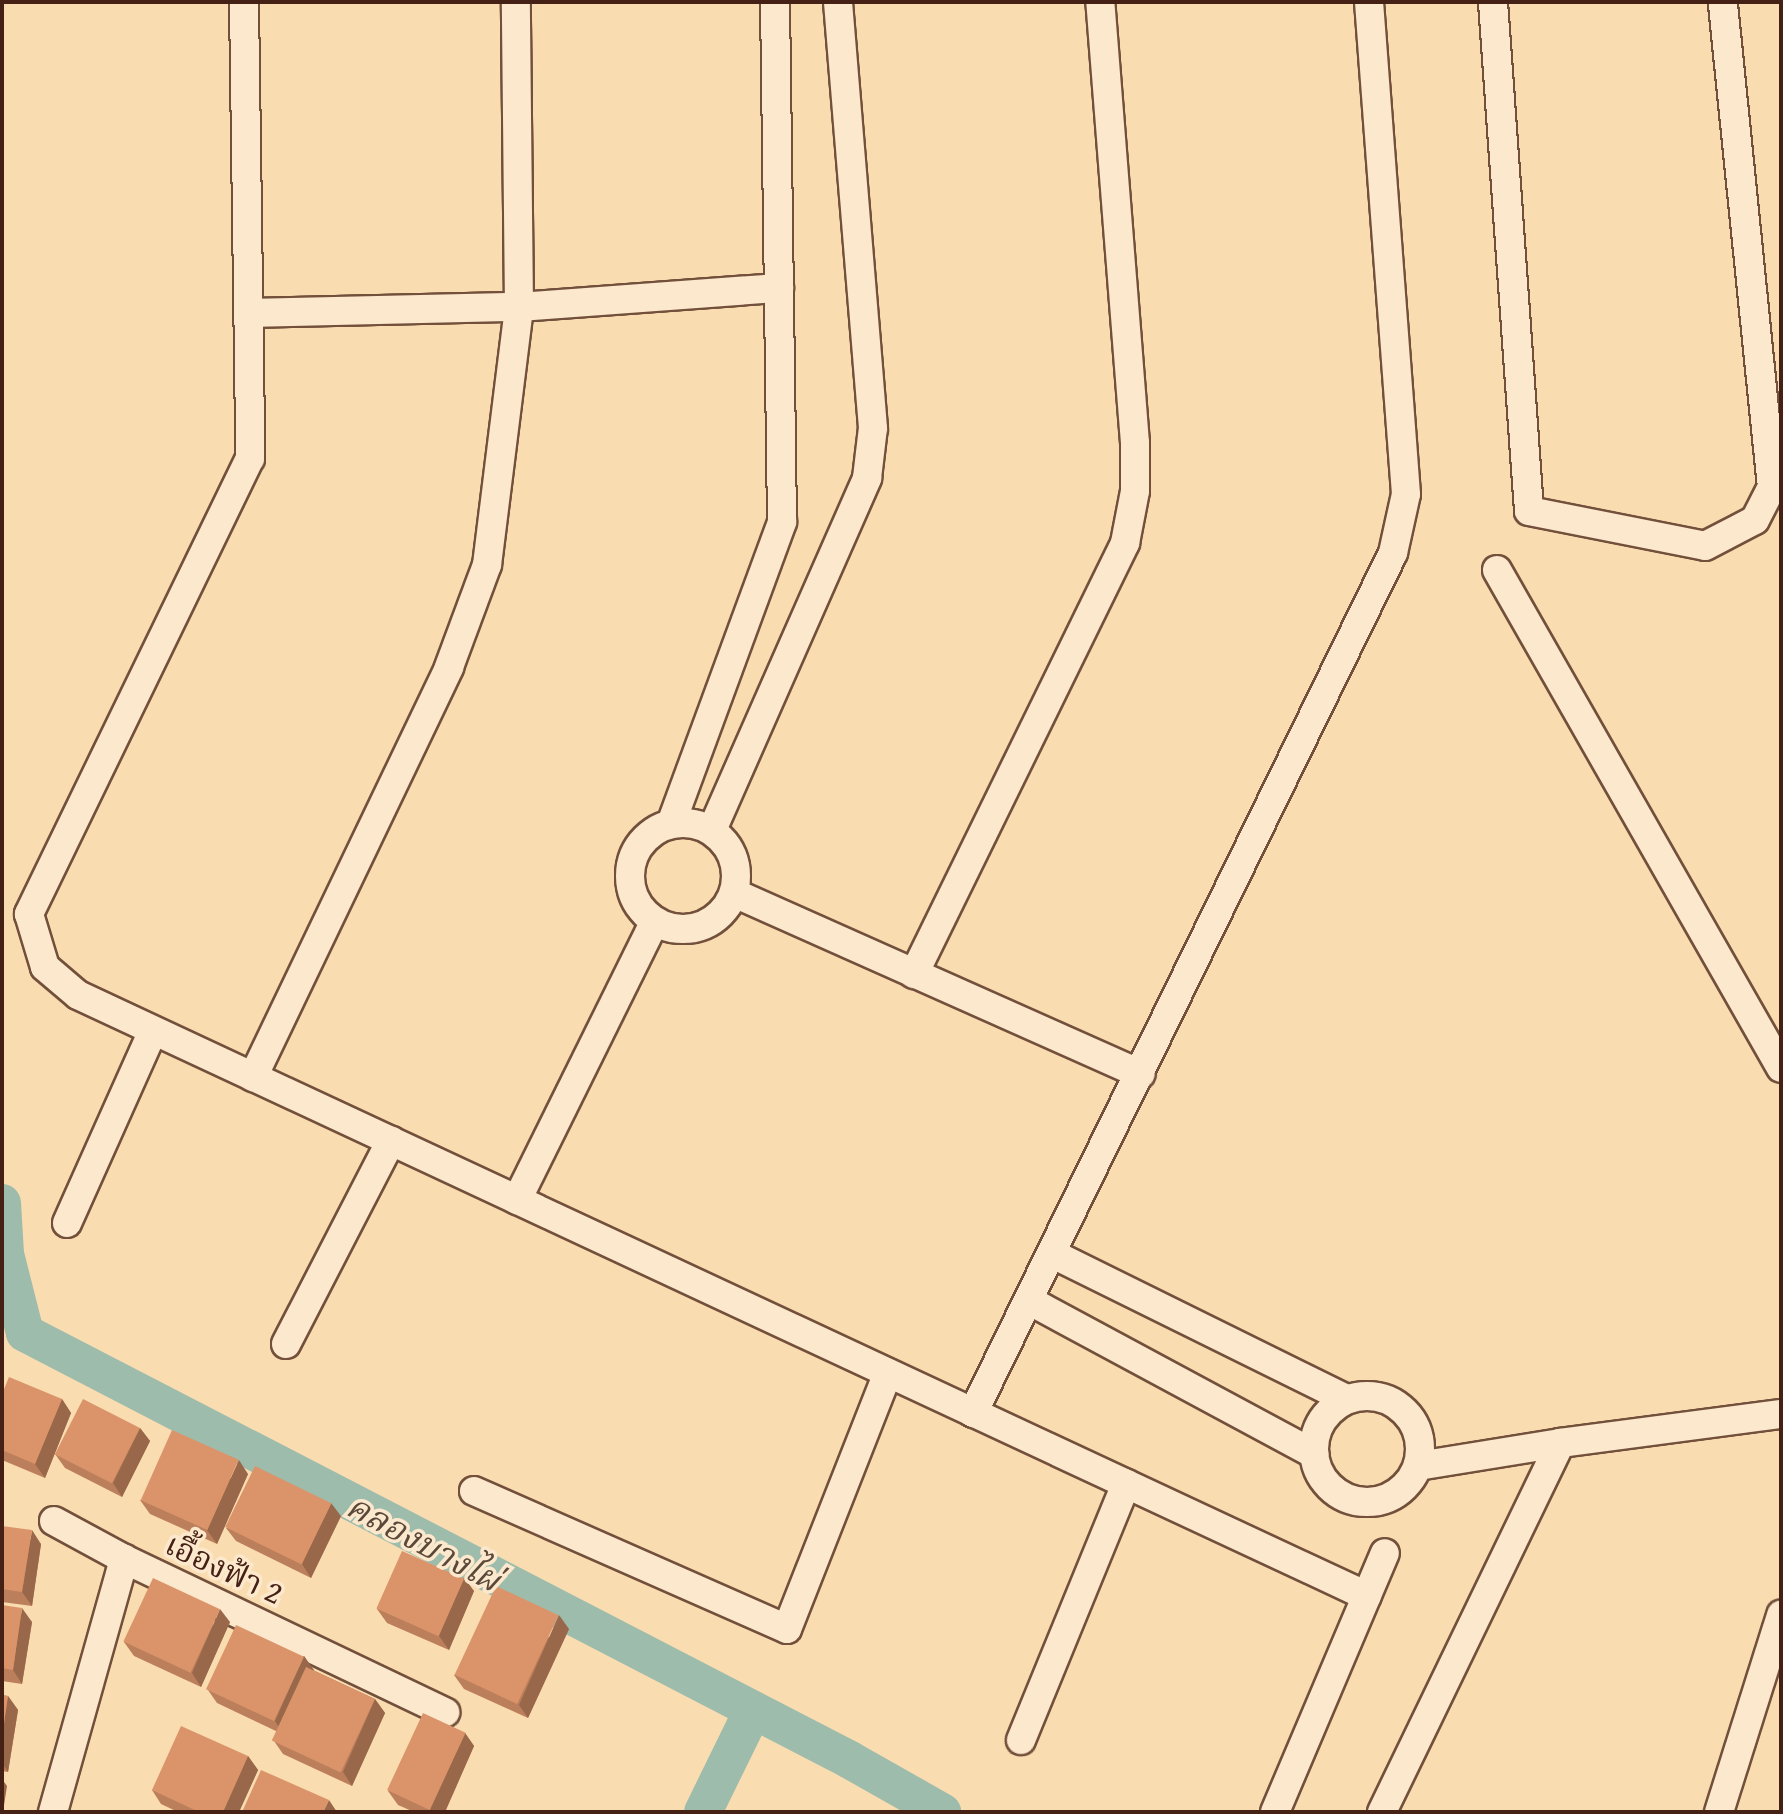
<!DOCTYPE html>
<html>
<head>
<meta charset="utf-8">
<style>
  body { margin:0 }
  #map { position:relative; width:1783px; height:1814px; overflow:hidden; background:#fadcb1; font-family:"Gentium Book Plus","Noto Serif Thai",serif }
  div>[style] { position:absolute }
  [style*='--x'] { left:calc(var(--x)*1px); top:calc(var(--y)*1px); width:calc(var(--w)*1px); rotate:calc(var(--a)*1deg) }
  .canal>* { height:38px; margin:-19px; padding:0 19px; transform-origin:19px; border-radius:19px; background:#9ebcac }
  .roads { filter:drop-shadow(2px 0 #72503b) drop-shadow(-2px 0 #72503b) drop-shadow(0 2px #72503b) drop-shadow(0 -2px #72503b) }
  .minor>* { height:28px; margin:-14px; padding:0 14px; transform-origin:14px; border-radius:14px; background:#fce8cc }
  .minor>.ring { margin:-14px; padding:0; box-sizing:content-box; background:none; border:28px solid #fce8cc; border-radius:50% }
  .wall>* { inset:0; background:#bc7f5b }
  .shaded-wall>* { inset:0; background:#99684a }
  .building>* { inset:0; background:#db946a; transform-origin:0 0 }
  span { translate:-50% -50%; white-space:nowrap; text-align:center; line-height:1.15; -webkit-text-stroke:7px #fce8cc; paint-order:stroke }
  .street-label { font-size:32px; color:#442114 }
  .water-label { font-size:34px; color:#5a483a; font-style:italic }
  .frame { position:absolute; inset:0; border:4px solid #442114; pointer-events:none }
</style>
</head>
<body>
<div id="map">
  <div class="canal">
    <i style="--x:2;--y:1203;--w:51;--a:86.6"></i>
    <i style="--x:5;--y:1254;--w:81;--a:75.8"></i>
    <i style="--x:25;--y:1333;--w:929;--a:27.36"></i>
    <i style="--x:850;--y:1760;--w:106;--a:29.5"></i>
    <i style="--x:703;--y:1812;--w:111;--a:-63.9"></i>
  </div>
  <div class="roads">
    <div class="minor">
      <i style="--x:244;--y:2;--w:456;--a:89.2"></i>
      <i style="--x:250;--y:458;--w:507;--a:115.86"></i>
      <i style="--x:29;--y:914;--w:55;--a:73.2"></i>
      <i style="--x:45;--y:967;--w:43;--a:40.3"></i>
      <i style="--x:78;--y:995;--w:1422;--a:25"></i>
      <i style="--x:1493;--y:2;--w:510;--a:85.95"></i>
      <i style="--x:1529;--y:511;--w:179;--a:11.2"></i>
      <i style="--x:1705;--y:546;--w:56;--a:-27.5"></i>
      <i style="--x:1755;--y:520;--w:37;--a:-63"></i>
      <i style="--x:1772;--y:487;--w:487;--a:-95.8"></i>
      <i style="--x:248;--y:313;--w:271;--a:-1.3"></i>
      <i style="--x:519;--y:307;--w:261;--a:-4.2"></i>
      <i style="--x:1497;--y:570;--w:573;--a:60.3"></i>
      <i class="ring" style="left:630px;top:823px;width:78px;height:78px"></i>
      <i style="--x:671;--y:824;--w:322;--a:-69.8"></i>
      <i style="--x:782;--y:522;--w:520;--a:-90.77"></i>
      <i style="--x:712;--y:830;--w:385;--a:-66.2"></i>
      <i style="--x:867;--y:478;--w:50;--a:-83.2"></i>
      <i style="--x:873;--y:428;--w:427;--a:-94.7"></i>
      <i style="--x:734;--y:893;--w:445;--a:24"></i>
      <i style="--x:914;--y:974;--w:480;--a:-63.9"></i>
      <i style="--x:1125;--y:543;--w:53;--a:-79.1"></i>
      <i style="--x:1135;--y:491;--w:48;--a:-90"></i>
      <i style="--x:1135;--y:443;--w:442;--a:-94.5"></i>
      <i style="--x:253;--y:1077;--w:454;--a:-64.4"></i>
      <i style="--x:449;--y:667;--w:109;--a:-69.6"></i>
      <i style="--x:487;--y:565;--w:260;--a:-82.9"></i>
      <i style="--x:519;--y:307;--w:305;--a:-90.6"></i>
      <i style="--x:517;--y:1200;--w:311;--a:-63.7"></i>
      <i style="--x:67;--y:1223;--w:210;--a:-65.9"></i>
      <i style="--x:1053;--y:1254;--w:328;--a:26.3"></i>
      <i style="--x:1030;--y:1301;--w:323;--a:28.3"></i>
      <i style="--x:286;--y:1344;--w:229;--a:-62.7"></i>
      <i class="ring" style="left:1314px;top:1396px;width:78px;height:78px"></i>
      <i style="--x:973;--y:1413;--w:957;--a:-63.97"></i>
      <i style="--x:1393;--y:553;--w:60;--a:-77.6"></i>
      <i style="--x:1406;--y:494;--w:493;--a:-94.3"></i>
      <i style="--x:1418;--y:1466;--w:144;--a:-9.2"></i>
      <i style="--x:1560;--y:1443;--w:223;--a:-7.5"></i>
      <i style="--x:474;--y:1491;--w:342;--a:23.8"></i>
      <i style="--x:787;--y:1629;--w:275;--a:-68.5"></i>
      <i style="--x:54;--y:1521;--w:80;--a:28.5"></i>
      <i style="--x:124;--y:1559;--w:356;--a:25.5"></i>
      <i style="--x:1021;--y:1740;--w:277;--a:-67.7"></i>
      <i style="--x:53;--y:1812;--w:263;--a:-74.3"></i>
      <i style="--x:1275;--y:1812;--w:281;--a:-67"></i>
      <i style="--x:1382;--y:1812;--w:410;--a:-64.2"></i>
      <i style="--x:1719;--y:1812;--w:207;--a:-72.5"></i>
    </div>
  </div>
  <div class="wall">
    <i style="clip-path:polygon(2px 1394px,62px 1399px,71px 1413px,45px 1478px,2px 1460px)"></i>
    <i style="clip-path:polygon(140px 1428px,150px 1441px,122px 1497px,65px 1468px,55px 1454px)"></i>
    <i style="clip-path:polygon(248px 1474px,217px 1544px,150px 1514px,140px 1500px)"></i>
    <i style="clip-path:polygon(341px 1516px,311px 1578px,236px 1541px,226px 1528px)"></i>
    <i style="clip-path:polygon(2px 1526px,41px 1544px,32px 1606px,2px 1602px)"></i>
    <i style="clip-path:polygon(464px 1578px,474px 1591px,449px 1650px,387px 1623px,377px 1609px)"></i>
    <i style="clip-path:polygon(2px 1605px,32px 1622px,22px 1684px,2px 1681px)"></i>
    <i style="clip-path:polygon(230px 1622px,201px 1687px,134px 1656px,124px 1642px)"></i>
    <i style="clip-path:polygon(569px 1629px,528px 1718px,464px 1689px,454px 1675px)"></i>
    <i style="clip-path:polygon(304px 1656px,313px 1670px,375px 1699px,385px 1713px,352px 1786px,283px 1754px,274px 1741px,278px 1732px,217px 1703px,208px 1690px)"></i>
    <i style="clip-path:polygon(2px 1695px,8px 1696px,18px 1710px,8px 1772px,2px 1771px)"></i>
    <i style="clip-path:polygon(465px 1733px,474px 1746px,445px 1812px,414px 1812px,398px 1805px,388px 1791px)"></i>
    <i style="clip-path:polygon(248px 1756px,258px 1770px,239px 1812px,178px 1812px,161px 1804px,152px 1790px)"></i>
  </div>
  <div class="shaded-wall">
    <i style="clip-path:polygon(62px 1399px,71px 1413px,45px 1478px,35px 1464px)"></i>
    <i style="clip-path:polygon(140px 1428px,150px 1441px,122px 1497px,113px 1483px)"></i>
    <i style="clip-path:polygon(239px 1460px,248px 1474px,217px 1544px,207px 1530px)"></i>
    <i style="clip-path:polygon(331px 1503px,341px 1516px,311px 1578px,302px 1564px)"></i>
    <i style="clip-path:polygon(32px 1530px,41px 1544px,32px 1606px,22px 1592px)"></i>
    <i style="clip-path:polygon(464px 1578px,474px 1591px,449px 1650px,439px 1636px)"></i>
    <i style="clip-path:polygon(22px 1608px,32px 1622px,22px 1684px,13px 1670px)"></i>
    <i style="clip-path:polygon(220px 1609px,230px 1622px,201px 1687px,192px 1673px)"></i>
    <i style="clip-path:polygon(559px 1615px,569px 1629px,528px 1718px,519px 1705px)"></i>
    <i style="clip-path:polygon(304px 1656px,314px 1670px,284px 1735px,275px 1721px)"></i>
    <i style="clip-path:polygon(8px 1696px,18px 1710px,8px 1772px,2px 1763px,2px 1737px)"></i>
    <i style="clip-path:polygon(375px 1699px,385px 1713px,352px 1786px,343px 1772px)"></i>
    <i style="clip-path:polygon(465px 1733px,474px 1746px,445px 1812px,431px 1812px,430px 1810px)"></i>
    <i style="clip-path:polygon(248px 1756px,258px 1770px,239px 1812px,223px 1812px)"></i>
    <i style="clip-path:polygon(2px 1779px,7px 1786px,3px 1812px,2px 1812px)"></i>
    <i style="clip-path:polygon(329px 1800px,337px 1812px,323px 1812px)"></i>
  </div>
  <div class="building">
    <i style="clip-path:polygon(9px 1377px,62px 1399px,35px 1464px,2px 1450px,2px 1394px)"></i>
    <i style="left:83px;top:1399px;width:64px;height:62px;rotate:27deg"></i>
    <i style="left:172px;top:1430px;width:73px;height:77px;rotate:24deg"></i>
    <i style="left:255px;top:1466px;width:85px;height:68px;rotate:26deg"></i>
    <i style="clip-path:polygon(2px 1526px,32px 1530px,22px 1592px,2px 1589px)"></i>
    <i style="left:402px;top:1551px;width:68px;height:63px;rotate:24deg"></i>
    <i style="left:153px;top:1578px;width:74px;height:70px;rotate:25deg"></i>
    <i style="left:496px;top:1586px;width:69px;height:98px;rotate:25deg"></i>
    <i style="clip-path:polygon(2px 1605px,22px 1608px,13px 1670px,2px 1668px)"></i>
    <i style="left:236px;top:1625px;width:75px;height:71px;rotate:25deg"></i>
    <i style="left:306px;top:1667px;width:76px;height:81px;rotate:25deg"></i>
    <i style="clip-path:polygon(2px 1695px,8px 1696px,2px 1737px)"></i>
    <i style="left:423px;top:1713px;width:47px;height:85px;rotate:25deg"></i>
    <i style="clip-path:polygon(181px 1726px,248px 1756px,223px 1812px,199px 1812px,152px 1790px)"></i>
    <i style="clip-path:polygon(261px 1770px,329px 1800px,323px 1812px,242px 1812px)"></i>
  </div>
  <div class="street-label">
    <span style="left:224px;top:1569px;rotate:25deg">เอื้องฟ้า 2</span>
  </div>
  <div class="water-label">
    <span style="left:424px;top:1542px;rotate:28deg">คลองบางไผ่</span>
  </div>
  <div class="frame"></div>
</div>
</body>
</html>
